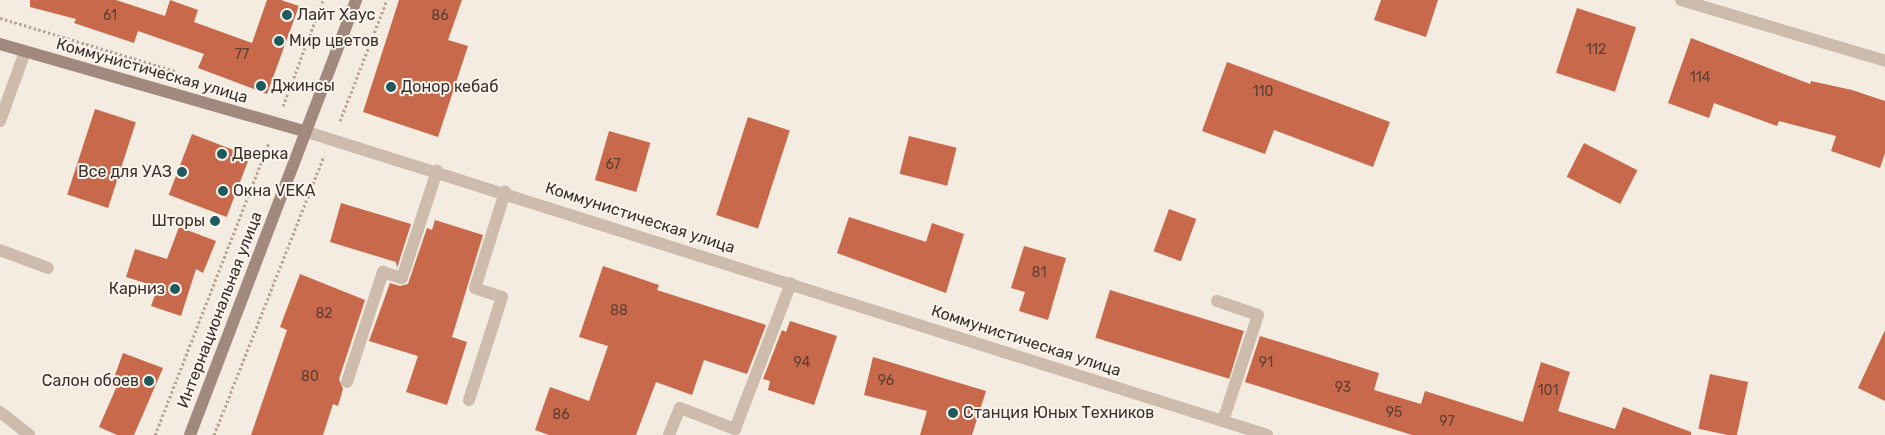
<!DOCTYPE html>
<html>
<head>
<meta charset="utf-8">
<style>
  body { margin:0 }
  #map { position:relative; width:1885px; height:435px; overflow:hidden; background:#f4ebe1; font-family:Rubik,sans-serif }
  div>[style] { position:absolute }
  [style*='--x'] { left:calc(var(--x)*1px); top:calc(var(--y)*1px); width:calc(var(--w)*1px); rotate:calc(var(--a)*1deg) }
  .building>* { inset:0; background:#c8694b; transform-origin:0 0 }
  .path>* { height:3px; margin-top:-1.5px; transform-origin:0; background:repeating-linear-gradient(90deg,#b9a596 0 2.5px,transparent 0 5px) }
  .lane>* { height:12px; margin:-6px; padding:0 6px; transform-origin:6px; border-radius:6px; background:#cdbbac }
  .street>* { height:12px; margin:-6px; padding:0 6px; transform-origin:6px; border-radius:6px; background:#cdbbac }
  .secondary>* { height:12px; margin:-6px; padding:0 6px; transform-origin:6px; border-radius:6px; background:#a18a7d }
  .dots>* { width:14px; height:14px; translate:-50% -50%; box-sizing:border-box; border:2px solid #fbf5ee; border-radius:50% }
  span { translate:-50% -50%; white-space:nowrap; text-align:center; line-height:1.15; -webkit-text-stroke:4px #fbf5ee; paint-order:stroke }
  .number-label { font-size:14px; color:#5e3e33 }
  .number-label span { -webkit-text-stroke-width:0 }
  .poi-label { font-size:16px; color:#3b302b }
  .left { translate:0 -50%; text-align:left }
  .right { translate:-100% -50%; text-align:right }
  .street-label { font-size:16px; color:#3b302b }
</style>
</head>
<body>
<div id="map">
  <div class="building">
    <i style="clip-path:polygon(30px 0,116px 0,165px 16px,170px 0,198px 10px,194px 22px,252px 43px,267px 0,281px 0,299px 6px,267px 94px,198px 68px,204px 54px,138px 31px,134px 43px,74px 23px,76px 19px,30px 7px)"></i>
    <i style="clip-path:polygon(399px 0,462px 0,448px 40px,468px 46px,438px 137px,363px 112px)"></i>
    <i style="clip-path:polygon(1381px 0,1438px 0,1426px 37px,1374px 20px)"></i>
    <i style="left:1577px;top:8px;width:62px;height:68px;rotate:18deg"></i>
    <i style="clip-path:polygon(1691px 38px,1810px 84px,1811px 81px,1852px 90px,1885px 101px,1885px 153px,1880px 168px,1831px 151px,1836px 136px,1779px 121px,1777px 126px,1714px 103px,1709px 118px,1668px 103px)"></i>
    <i style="clip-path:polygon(1227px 62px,1390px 122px,1373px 167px,1274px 130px,1265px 154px,1202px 131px)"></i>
    <i style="left:95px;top:109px;width:43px;height:90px;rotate:18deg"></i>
    <i style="left:748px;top:117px;width:44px;height:103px;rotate:18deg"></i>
    <i style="left:609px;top:131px;width:43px;height:51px;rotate:16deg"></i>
    <i style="left:192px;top:134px;width:62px;height:65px;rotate:21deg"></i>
    <i style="left:909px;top:136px;width:49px;height:39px;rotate:14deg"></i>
    <i style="left:1584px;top:143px;width:60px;height:38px;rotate:27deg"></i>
    <i style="clip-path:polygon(341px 203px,411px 224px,397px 268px,396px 262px,330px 242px)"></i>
    <i style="left:1169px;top:209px;width:29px;height:45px;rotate:20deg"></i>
    <i style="clip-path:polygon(849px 217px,926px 242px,932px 223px,964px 234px,946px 293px,837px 253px)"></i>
    <i style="clip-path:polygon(435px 220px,483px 235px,452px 337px,467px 342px,447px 405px,406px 392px,418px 356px,369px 341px,390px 283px,400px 286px,408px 284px,427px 228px,432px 230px)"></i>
    <i style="clip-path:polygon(179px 227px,216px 241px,203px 273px,196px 269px,181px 316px,151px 306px,158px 287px,126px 277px,135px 249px,167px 259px)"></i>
    <i style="clip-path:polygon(1024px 246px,1066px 258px,1048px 320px,1019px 311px,1025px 292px,1011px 288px)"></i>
    <i style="clip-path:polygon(603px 266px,659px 285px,657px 290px,766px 325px,747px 374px,704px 360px,692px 395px,656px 382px,636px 435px,549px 435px,535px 430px,550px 387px,589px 401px,608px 346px,579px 337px)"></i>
    <i style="clip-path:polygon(300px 274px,365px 300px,339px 379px,343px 389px,338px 406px,333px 404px,323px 435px,251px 435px,287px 330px,280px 327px)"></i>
    <i style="left:1110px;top:290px;width:140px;height:50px;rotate:17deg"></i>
    <i style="clip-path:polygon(790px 321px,837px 336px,814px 405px,768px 390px,770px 381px,763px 379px,782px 330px,786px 332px)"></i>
    <i style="clip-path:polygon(1885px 330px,1885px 401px,1858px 388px)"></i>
    <i style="clip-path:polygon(1260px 336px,1379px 373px,1374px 390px,1421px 404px,1425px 391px,1523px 422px,1541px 362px,1570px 372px,1558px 411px,1615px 429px,1623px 407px,1691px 432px,1691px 435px,1412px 435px,1245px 382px)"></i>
    <i style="clip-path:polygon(123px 353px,163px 368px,134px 435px,117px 435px,99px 427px,116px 388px,111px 386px)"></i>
    <i style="clip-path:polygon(873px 357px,986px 391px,972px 435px,920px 435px,927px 411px,864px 395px)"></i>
    <i style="left:1710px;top:374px;width:39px;height:56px;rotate:12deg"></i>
  </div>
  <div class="path">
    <i style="--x:0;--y:18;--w:184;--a:16.8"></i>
    <i style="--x:283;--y:106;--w:113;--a:-69.3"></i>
    <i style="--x:340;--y:121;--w:130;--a:-68.8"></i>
    <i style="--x:155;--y:435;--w:314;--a:-68.7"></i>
    <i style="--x:214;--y:435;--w:300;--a:-68.5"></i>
  </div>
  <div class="lane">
    <i style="--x:0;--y:121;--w:73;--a:-70.1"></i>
    <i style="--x:0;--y:250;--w:51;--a:20.6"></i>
    <i style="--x:1217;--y:301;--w:43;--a:18.9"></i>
    <i style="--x:1258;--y:315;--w:112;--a:108.3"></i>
    <i style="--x:347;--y:382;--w:116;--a:-71.9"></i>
    <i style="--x:383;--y:272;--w:20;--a:18"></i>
    <i style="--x:402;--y:278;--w:113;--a:-71.9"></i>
    <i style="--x:469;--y:400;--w:108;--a:-72.2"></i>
    <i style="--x:502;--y:297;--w:28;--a:-162"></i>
    <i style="--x:475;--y:288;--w:101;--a:-72.6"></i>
    <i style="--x:0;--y:412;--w:37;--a:38"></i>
    <i style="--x:669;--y:435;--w:29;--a:-68"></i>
    <i style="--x:680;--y:408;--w:59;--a:20.9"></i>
    <i style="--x:735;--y:429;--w:156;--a:-69"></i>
  </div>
  <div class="street">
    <i style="--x:1681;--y:0;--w:213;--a:16.6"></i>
    <i style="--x:304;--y:131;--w:1010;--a:17.52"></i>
  </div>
  <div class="secondary">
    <i style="--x:0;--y:44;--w:316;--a:16"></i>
    <i style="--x:190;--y:435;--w:466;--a:-69.1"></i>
  </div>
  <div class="dots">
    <i style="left:287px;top:15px;background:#1f5a5e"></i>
    <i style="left:279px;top:41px;background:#1f5a5e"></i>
    <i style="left:261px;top:86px;background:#1f5a5e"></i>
    <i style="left:391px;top:87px;background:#1f5a5e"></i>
    <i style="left:222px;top:154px;background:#1f5a5e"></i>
    <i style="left:182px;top:172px;background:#1f5a5e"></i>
    <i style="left:223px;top:191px;background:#1f5a5e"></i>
    <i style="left:215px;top:221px;background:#1f5a5e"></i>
    <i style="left:175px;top:289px;background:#1f5a5e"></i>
    <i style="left:149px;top:381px;background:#1f5a5e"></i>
    <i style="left:953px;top:413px;background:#1f5a5e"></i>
  </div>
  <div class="number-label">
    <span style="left:110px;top:16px">61</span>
    <span style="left:440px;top:16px">86</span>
    <span style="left:1596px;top:50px">112</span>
    <span style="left:242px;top:55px">77</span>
    <span style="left:1700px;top:78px">114</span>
    <span style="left:1263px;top:92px">110</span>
    <span style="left:613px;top:165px">67</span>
    <span style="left:1039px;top:273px">81</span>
    <span style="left:619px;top:311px">88</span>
    <span style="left:324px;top:314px">82</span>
    <span style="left:802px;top:363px">94</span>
    <span style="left:1266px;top:363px">91</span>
    <span style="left:310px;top:377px">80</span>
    <span style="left:886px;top:381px">96</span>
    <span style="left:1343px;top:388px">93</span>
    <span style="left:1548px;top:391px">101</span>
    <span style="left:1394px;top:413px">95</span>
    <span style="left:561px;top:415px">86</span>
    <span style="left:1447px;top:422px">97</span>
  </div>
  <div class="poi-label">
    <span class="left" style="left:297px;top:15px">Лайт Хаус</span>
    <span class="left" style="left:289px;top:41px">Мир цветов</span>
    <span class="left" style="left:271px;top:86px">Джинсы</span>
    <span class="left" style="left:401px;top:87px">Донор кебаб</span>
    <span class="left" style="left:232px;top:154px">Дверка</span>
    <span class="right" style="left:172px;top:172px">Все для УАЗ</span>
    <span class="left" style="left:233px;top:191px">Окна VEKA</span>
    <span class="right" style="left:205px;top:221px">Шторы</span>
    <span class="right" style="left:165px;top:289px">Карниз</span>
    <span class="right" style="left:139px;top:381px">Салон обоев</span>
    <span class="left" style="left:963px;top:413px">Станция Юных Техников</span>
  </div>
  <div class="street-label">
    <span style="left:152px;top:71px;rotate:16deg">Коммунистическая улица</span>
    <span style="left:640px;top:218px;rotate:18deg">Коммунистическая улица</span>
    <span style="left:220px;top:310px;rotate:-69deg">Интернациональная улица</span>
    <span style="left:1026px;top:341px;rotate:18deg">Коммунистическая улица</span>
  </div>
</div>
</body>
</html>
